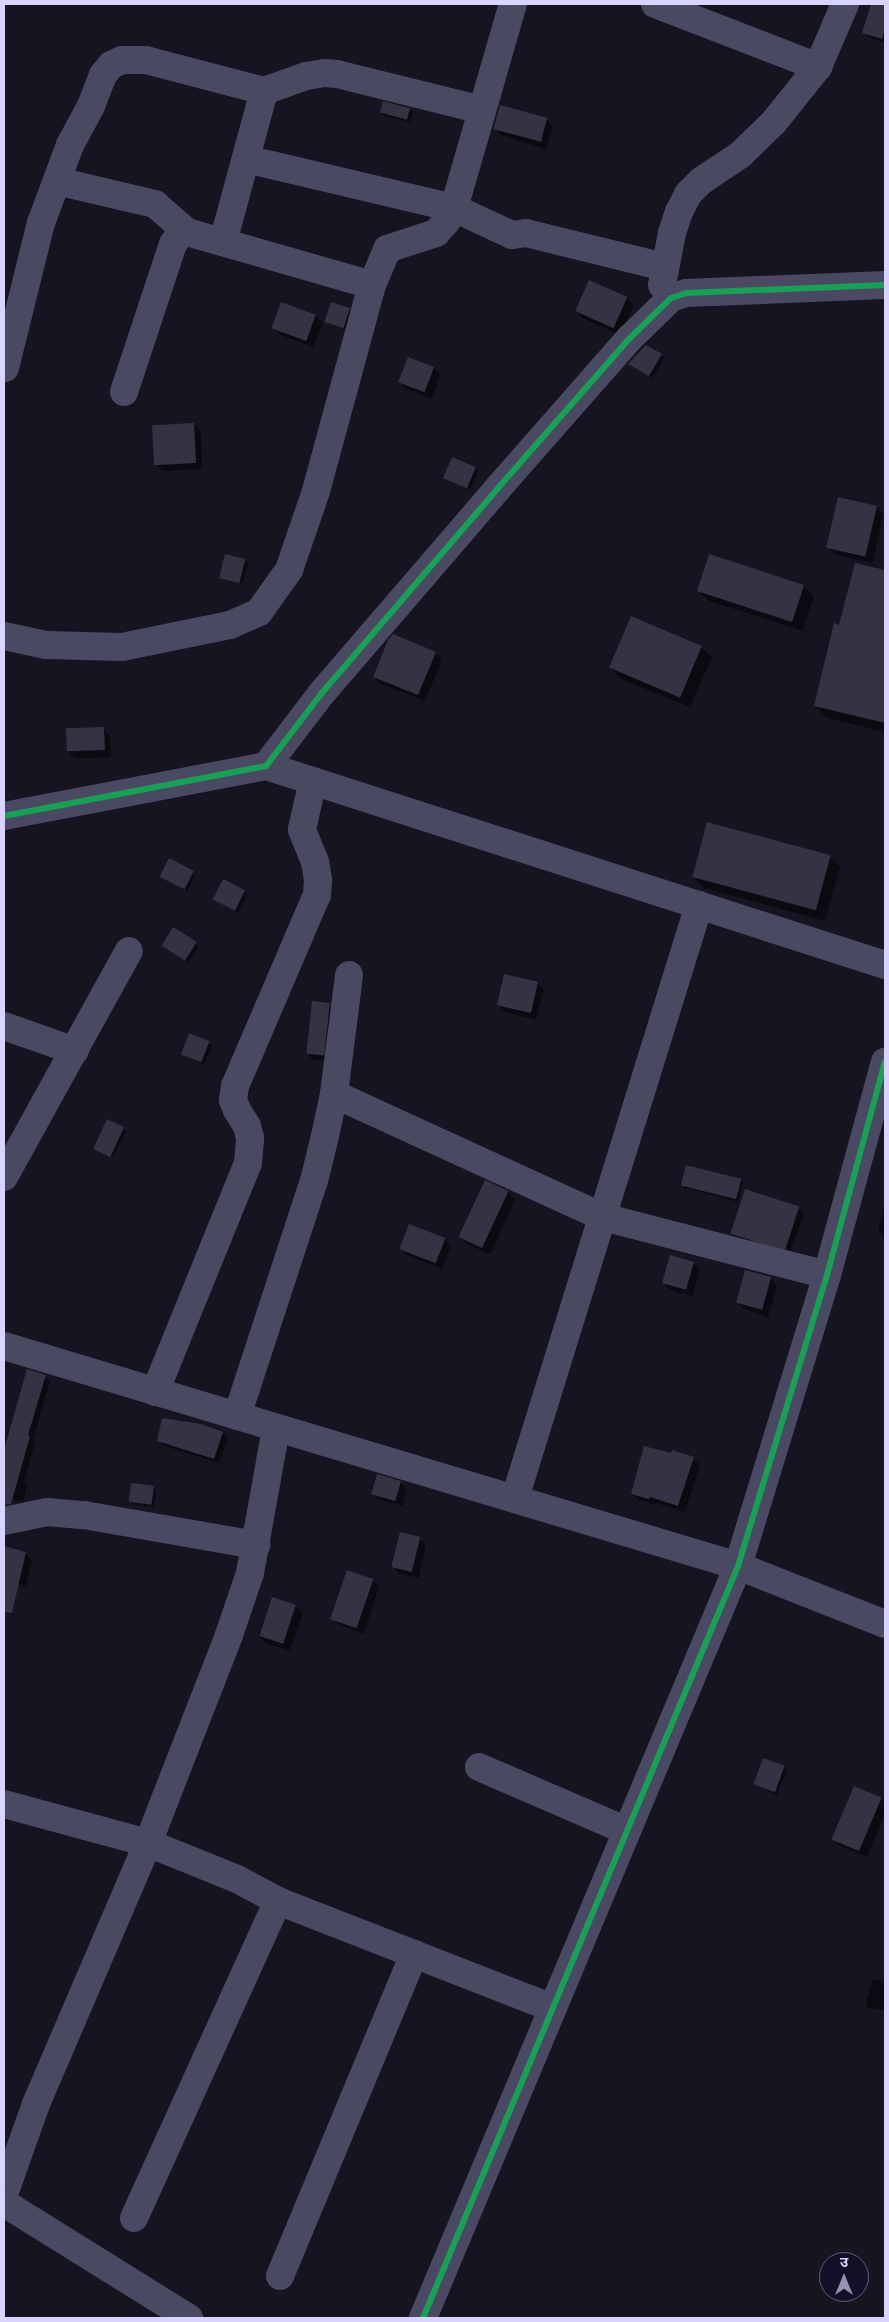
<!DOCTYPE html>
<html>
<head>
<meta charset="utf-8">
<style>
  body { margin:0 }
  #map { position:relative; width:889px; height:2322px; overflow:hidden; background:#161421; font-family:Rubik,"Noto Sans Devanagari",sans-serif }
  div>[style] { position:absolute }
  [style*='--x'] { left:calc(var(--x)*1px); top:calc(var(--y)*1px); width:calc(var(--w)*1px); rotate:calc(var(--a)*1deg) }
  .shadow>* { inset:0; background:#0007; transform-origin:0 0 }
  .building>* { inset:0; background:#343243; transform-origin:0 0 }
  .minor>* { height:28px; margin:-14px; padding:0 14px; transform-origin:14px; border-radius:14px; background:#4a4962 }
  .cycleway>* { height:6px; margin:-3px; padding:0 3px; transform-origin:3px; border-radius:3px; background:#1a9f57 }
  span { translate:-50% -50%; white-space:nowrap; text-align:center; line-height:1.15; -webkit-text-stroke:5px #130f26; paint-order:stroke }
  .frame { position:absolute; inset:0; border:5px solid #d9d4ff; pointer-events:none }
  .north { position:absolute; left:819px; top:2252px; width:50px; height:50px; box-sizing:border-box; background:#130f26; border:1px solid #625e7d; border-radius:50%; rotate:0deg; font-size:14px; font-weight:700; line-height:20px; text-align:center; color:#d9d4ff }
  .north::after { content:''; display:block; margin:auto; width:18px; height:22px; background:#9591b1; clip-path:polygon(50% 0,100% 100%,50% 72%,0 100%) }
</style>
</head>
<body>
<div id="map">
  <div class="shadow">
    <i style="clip-path:polygon(873px 4px,885px 8px,885px 43px,868px 37px,863px 32px)"></i>
    <i style="clip-path:polygon(410px 109px,413px 113px,410px 122px,384px 116px,381px 113px)"></i>
    <i style="clip-path:polygon(546px 119px,553px 126px,546px 149px,501px 135px,495px 129px)"></i>
    <i style="clip-path:polygon(589px 281px,627px 298px,634px 305px,620px 335px,582px 318px,575px 311px)"></i>
    <i style="clip-path:polygon(282px 304px,316px 316px,323px 323px,313px 347px,280px 335px,273px 328px)"></i>
    <i style="clip-path:polygon(349px 309px,352px 312px,346px 330px,326px 322px)"></i>
    <i style="clip-path:polygon(661px 355px,664px 358px,653px 378px,630px 364px)"></i>
    <i style="clip-path:polygon(434px 368px,440px 375px,432px 399px,406px 389px,399px 382px)"></i>
    <i style="clip-path:polygon(194px 424px,201px 431px,202px 469px,162px 471px,155px 464px)"></i>
    <i style="clip-path:polygon(475px 468px,478px 471px,470px 490px,445px 477px)"></i>
    <i style="clip-path:polygon(876px 507px,883px 514px,873px 563px,836px 555px,829px 548px)"></i>
    <i style="clip-path:polygon(710px 556px,804px 586px,814px 596px,803px 631px,709px 601px,699px 591px)"></i>
    <i style="clip-path:polygon(244px 560px,248px 563px,243px 584px,224px 580px,221px 577px)"></i>
    <i style="clip-path:polygon(856px 564px,885px 572px,885px 732px,827px 718px,815px 706px,840px 626px)"></i>
    <i style="clip-path:polygon(701px 647px,712px 657px,690px 707px,621px 679px,611px 668px)"></i>
    <i style="clip-path:polygon(435px 653px,442px 660px,425px 701px,381px 684px,374px 677px)"></i>
    <i style="clip-path:polygon(103px 729px,110px 736px,111px 757px,75px 759px,68px 752px,67px 731px)"></i>
    <i style="clip-path:polygon(830px 857px,840px 867px,825px 921px,704px 888px,693px 877px)"></i>
    <i style="left:169px;top:860px;width:31px;height:18px;rotate:31deg"></i>
    <i style="clip-path:polygon(244px 891px,247px 894px,238px 913px,215px 900px)"></i>
    <i style="clip-path:polygon(174px 929px,199px 946px,189px 962px,167px 949px)"></i>
    <i style="clip-path:polygon(537px 983px,544px 990px,536px 1020px,505px 1012px,498px 1005px)"></i>
    <i style="clip-path:polygon(329px 1005px,336px 1011px,330px 1062px,312px 1059px,306px 1052px)"></i>
    <i style="clip-path:polygon(209px 1042px,212px 1046px,204px 1065px,182px 1054px)"></i>
    <i style="left:108px;top:1121px;width:21px;height:30px;rotate:28deg"></i>
    <i style="clip-path:polygon(740px 1180px,743px 1183px,738px 1202px,685px 1188px,682px 1185px)"></i>
    <i style="clip-path:polygon(508px 1192px,515px 1199px,491px 1254px,468px 1245px,461px 1238px)"></i>
    <i style="clip-path:polygon(885px 1204px,885px 1238px,878px 1231px)"></i>
    <i style="clip-path:polygon(798px 1208px,804px 1213px,790px 1253px,738px 1239px,733px 1234px)"></i>
    <i style="clip-path:polygon(444px 1239px,451px 1246px,442px 1269px,407px 1255px,400px 1248px)"></i>
    <i style="clip-path:polygon(693px 1263px,700px 1270px,693px 1296px,670px 1290px,663px 1283px)"></i>
    <i style="clip-path:polygon(770px 1278px,777px 1285px,768px 1317px,744px 1309px,737px 1302px)"></i>
    <i style="clip-path:polygon(45px 1376px,50px 1381px,33px 1440px,35px 1443px,24px 1482px,27px 1486px,23px 1502px,4px 1497px,4px 1445px,6px 1446px)"></i>
    <i style="clip-path:polygon(201px 1426px,223px 1433px,228px 1439px,219px 1463px,164px 1446px,159px 1440px)"></i>
    <i style="clip-path:polygon(671px 1455px,693px 1458px,700px 1465px,685px 1512px,656px 1503px,656px 1505px,639px 1500px,632px 1494px)"></i>
    <i style="clip-path:polygon(400px 1482px,407px 1489px,403px 1506px,380px 1500px,373px 1494px)"></i>
    <i style="clip-path:polygon(153px 1487px,156px 1491px,154px 1507px,133px 1504px,130px 1501px)"></i>
    <i style="clip-path:polygon(419px 1538px,426px 1545px,419px 1578px,400px 1574px,393px 1567px)"></i>
    <i style="clip-path:polygon(4px 1548px,25px 1553px,32px 1560px,26px 1586px,4px 1581px)"></i>
    <i style="clip-path:polygon(373px 1580px,379px 1587px,364px 1634px,339px 1625px,332px 1619px)"></i>
    <i style="clip-path:polygon(272px 1598px,296px 1606px,303px 1613px,290px 1651px,266px 1643px,259px 1636px)"></i>
    <i style="clip-path:polygon(784px 1767px,787px 1770px,777px 1795px,754px 1784px)"></i>
    <i style="clip-path:polygon(881px 1799px,885px 1803px,885px 1813px,867px 1857px,840px 1846px,834px 1839px)"></i>
    <i style="clip-path:polygon(873px 1979px,885px 1982px,885px 2011px,869px 2008px,866px 2004px)"></i>
  </div>
  <div class="building">
    <i style="clip-path:polygon(871px 4px,885px 4px,885px 28px,882px 39px,862px 33px)"></i>
    <i style="left:383px;top:101px;width:28px;height:12px;rotate:15deg"></i>
    <i style="left:500px;top:105px;width:49px;height:25px;rotate:15deg"></i>
    <i style="left:589px;top:280px;width:42px;height:34px;rotate:24deg"></i>
    <i style="left:281px;top:302px;width:37px;height:28px;rotate:20deg"></i>
    <i style="left:331px;top:302px;width:20px;height:21px;rotate:18deg"></i>
    <i style="clip-path:polygon(646px 345px,662px 354px,649px 376px,628px 364px)"></i>
    <i style="left:408px;top:357px;width:28px;height:27px;rotate:21deg"></i>
    <i style="left:194px;top:423px;width:40px;height:42px;rotate:87deg"></i>
    <i style="left:452px;top:457px;width:26px;height:23px;rotate:23deg"></i>
    <i style="left:838px;top:497px;width:40px;height:52px;rotate:13deg"></i>
    <i style="left:225px;top:554px;width:21px;height:25px;rotate:14deg"></i>
    <i style="left:709px;top:554px;width:100px;height:39px;rotate:18deg"></i>
    <i style="clip-path:polygon(855px 563px,885px 570px,885px 723px,814px 706px,834px 623px,839px 625px)"></i>
    <i style="left:631px;top:616px;width:77px;height:56px;rotate:23deg"></i>
    <i style="clip-path:polygon(393px 634px,436px 652px,418px 695px,373px 677px,388px 640px)"></i>
    <i style="left:104px;top:727px;width:23px;height:38px;rotate:88deg"></i>
    <i style="left:707px;top:822px;width:128px;height:57px;rotate:15deg"></i>
    <i style="left:169px;top:858px;width:28px;height:21px;rotate:27deg"></i>
    <i style="left:223px;top:879px;width:25px;height:23px;rotate:27deg"></i>
    <i style="left:173px;top:927px;width:28px;height:22px;rotate:32deg"></i>
    <i style="left:504px;top:974px;width:35px;height:32px;rotate:13deg"></i>
    <i style="left:312px;top:1001px;width:18px;height:53px;rotate:6deg"></i>
    <i style="left:189px;top:1033px;width:22px;height:23px;rotate:21deg"></i>
    <i style="left:107px;top:1119px;width:19px;height:33px;rotate:25deg"></i>
    <i style="left:686px;top:1165px;width:57px;height:21px;rotate:14deg"></i>
    <i style="left:485px;top:1180px;width:26px;height:63px;rotate:25deg"></i>
    <i style="left:745px;top:1189px;width:57px;height:47px;rotate:18deg"></i>
    <i style="left:409px;top:1224px;width:39px;height:27px;rotate:21deg"></i>
    <i style="left:670px;top:1255px;width:25px;height:29px;rotate:16deg"></i>
    <i style="left:745px;top:1270px;width:27px;height:34px;rotate:15deg"></i>
    <i style="clip-path:polygon(27px 1369px,46px 1375px,28px 1435px,30px 1436px,11px 1504px,4px 1505px,4px 1450px)"></i>
    <i style="clip-path:polygon(162px 1418px,201px 1424px,223px 1432px,214px 1459px,157px 1441px)"></i>
    <i style="clip-path:polygon(644px 1446px,671px 1453px,672px 1450px,694px 1457px,678px 1506px,650px 1497px,649px 1499px,631px 1494px)"></i>
    <i style="left:377px;top:1474px;width:25px;height:21px;rotate:16deg"></i>
    <i style="left:131px;top:1483px;width:23px;height:19px;rotate:7deg"></i>
    <i style="left:400px;top:1532px;width:21px;height:36px;rotate:14deg"></i>
    <i style="clip-path:polygon(4px 1546px,26px 1552px,12px 1613px,4px 1612px)"></i>
    <i style="left:347px;top:1570px;width:28px;height:52px;rotate:19deg"></i>
    <i style="left:272px;top:1597px;width:25px;height:41px;rotate:18deg"></i>
    <i style="left:763px;top:1758px;width:23px;height:28px;rotate:20deg"></i>
    <i style="left:854px;top:1786px;width:30px;height:58px;rotate:23deg"></i>
  </div>
  <div class="minor">
    <i style="--x:655;--y:4;--w:175;--a:21.1"></i>
    <i style="--x:818;--y:67;--w:69;--a:-66.8"></i>
    <i style="--x:246;--y:159;--w:214;--a:13.3"></i>
    <i style="--x:454;--y:208;--w:64;--a:25"></i>
    <i style="--x:512;--y:235;--w:14;--a:-8"></i>
    <i style="--x:526;--y:233;--w:142;--a:13.8"></i>
    <i style="--x:57;--y:181;--w:101;--a:13.2"></i>
    <i style="--x:155;--y:204;--w:43;--a:41.2"></i>
    <i style="--x:223;--y:242;--w:156;--a:-74.8"></i>
    <i style="--x:662;--y:285;--w:53;--a:-79.1"></i>
    <i style="--x:672;--y:233;--w:22;--a:-72"></i>
    <i style="--x:679;--y:212;--w:20;--a:-63"></i>
    <i style="--x:688;--y:194;--w:18;--a:-45"></i>
    <i style="--x:701;--y:181;--w:47;--a:-33.7"></i>
    <i style="--x:740;--y:155;--w:47;--a:-44.1"></i>
    <i style="--x:774;--y:122;--w:70;--a:-51.3"></i>
    <i style="--x:5;--y:368;--w:149;--a:-76.1"></i>
    <i style="--x:41;--y:223;--w:83;--a:-69.6"></i>
    <i style="--x:70;--y:145;--w:44;--a:-61.7"></i>
    <i style="--x:91;--y:106;--w:33;--a:-69"></i>
    <i style="--x:103;--y:75;--w:13;--a:-51"></i>
    <i style="--x:111;--y:65;--w:12;--a:-24"></i>
    <i style="--x:122;--y:60;--w:24;--a:0"></i>
    <i style="--x:146;--y:60;--w:122;--a:14.7"></i>
    <i style="--x:264;--y:91;--w:45;--a:-19.7"></i>
    <i style="--x:306;--y:76;--w:19;--a:-9"></i>
    <i style="--x:325;--y:73;--w:12;--a:5"></i>
    <i style="--x:337;--y:74;--w:149;--a:13.9"></i>
    <i style="--x:124;--y:392;--w:156;--a:-71.7"></i>
    <i style="--x:173;--y:244;--w:14;--a:-54"></i>
    <i style="--x:181;--y:233;--w:6;--a:-9"></i>
    <i style="--x:187;--y:232;--w:192;--a:16"></i>
    <i style="--x:4;--y:636;--w:43;--a:12.1"></i>
    <i style="--x:46;--y:645;--w:76;--a:1.5"></i>
    <i style="--x:122;--y:647;--w:110;--a:-11.5"></i>
    <i style="--x:230;--y:625;--w:32;--a:-24"></i>
    <i style="--x:259;--y:612;--w:52;--a:-54.5"></i>
    <i style="--x:289;--y:570;--w:83;--a:-71.1"></i>
    <i style="--x:316;--y:491;--w:213;--a:-74.8"></i>
    <i style="--x:372;--y:285;--w:39;--a:-67"></i>
    <i style="--x:387;--y:249;--w:52;--a:-18.1"></i>
    <i style="--x:436;--y:233;--w:15;--a:-48"></i>
    <i style="--x:446;--y:222;--w:16;--a:-60"></i>
    <i style="--x:454;--y:208;--w:212;--a:-73.9"></i>
    <i style="--x:266;--y:766;--w:650;--a:17.82"></i>
    <i style="--x:4;--y:816;--w:267;--a:-10.8"></i>
    <i style="--x:266;--y:766;--w:91;--a:-52.6"></i>
    <i style="--x:321;--y:694;--w:272;--a:-49.3"></i>
    <i style="--x:498;--y:488;--w:200;--a:-48.7"></i>
    <i style="--x:630;--y:338;--w:57;--a:-44.3"></i>
    <i style="--x:671;--y:298;--w:16;--a:-18"></i>
    <i style="--x:686;--y:293;--w:199;--a:-2.3"></i>
    <i style="--x:4;--y:1026;--w:75;--a:19.4"></i>
    <i style="--x:334;--y:1094;--w:296;--a:24.6"></i>
    <i style="--x:603;--y:1217;--w:231;--a:14.5"></i>
    <i style="--x:4;--y:1177;--w:258;--a:-61.1"></i>
    <i style="--x:4;--y:1346;--w:766;--a:16.68"></i>
    <i style="--x:738;--y:1566;--w:158;--a:21.5"></i>
    <i style="--x:155;--y:1392;--w:247;--a:-67.9"></i>
    <i style="--x:248;--y:1163;--w:25;--a:-85"></i>
    <i style="--x:250;--y:1138;--w:12;--a:-104"></i>
    <i style="--x:247;--y:1126;--w:19;--a:-122"></i>
    <i style="--x:237;--y:1110;--w:11;--a:-112"></i>
    <i style="--x:233;--y:1100;--w:14;--a:-82"></i>
    <i style="--x:235;--y:1086;--w:208;--a:-66.8"></i>
    <i style="--x:317;--y:895;--w:15;--a:-86"></i>
    <i style="--x:318;--y:880;--w:18;--a:-99"></i>
    <i style="--x:315;--y:862;--w:35;--a:-112"></i>
    <i style="--x:302;--y:829;--w:49;--a:-77.1"></i>
    <i style="--x:237;--y:1416;--w:247;--a:-71.9"></i>
    <i style="--x:314;--y:1181;--w:46;--a:-76.3"></i>
    <i style="--x:325;--y:1136;--w:43;--a:-77.9"></i>
    <i style="--x:334;--y:1094;--w:120;--a:-82.8"></i>
    <i style="--x:515;--y:1498;--w:621;--a:-72.76"></i>
    <i style="--x:4;--y:1521;--w:44;--a:-11.8"></i>
    <i style="--x:47;--y:1512;--w:37;--a:5"></i>
    <i style="--x:84;--y:1515;--w:175;--a:9.9"></i>
    <i style="--x:479;--y:1767;--w:161;--a:23.4"></i>
    <i style="--x:4;--y:1804;--w:149;--a:15.2"></i>
    <i style="--x:148;--y:1843;--w:96;--a:22"></i>
    <i style="--x:237;--y:1879;--w:47;--a:28.2"></i>
    <i style="--x:278;--y:1901;--w:295;--a:21.3"></i>
    <i style="--x:4;--y:2194;--w:96;--a:-70.4"></i>
    <i style="--x:36;--y:2104;--w:284;--a:-66.8"></i>
    <i style="--x:148;--y:1843;--w:223;--a:-68.7"></i>
    <i style="--x:229;--y:1635;--w:65;--a:-71.3"></i>
    <i style="--x:250;--y:1573;--w:147;--a:-79.8"></i>
    <i style="--x:4;--y:2203;--w:218;--a:31.9"></i>
    <i style="--x:134;--y:2218;--w:348;--a:-65.6"></i>
    <i style="--x:280;--y:2276;--w:349;--a:-67.4"></i>
    <i style="--x:423;--y:2318;--w:815;--a:-67.27"></i>
    <i style="--x:738;--y:1566;--w:304;--a:-73"></i>
    <i style="--x:827;--y:1275;--w:221;--a:-74.8"></i>
  </div>
  <div class="cycleway">
    <i style="--x:4;--y:816;--w:267;--a:-10.8"></i>
    <i style="--x:266;--y:766;--w:91;--a:-52.6"></i>
    <i style="--x:321;--y:694;--w:272;--a:-49.3"></i>
    <i style="--x:498;--y:488;--w:200;--a:-48.7"></i>
    <i style="--x:630;--y:338;--w:57;--a:-44.3"></i>
    <i style="--x:671;--y:298;--w:16;--a:-18"></i>
    <i style="--x:686;--y:293;--w:199;--a:-2.3"></i>
    <i style="--x:423;--y:2318;--w:815;--a:-67.27"></i>
    <i style="--x:738;--y:1566;--w:304;--a:-73"></i>
    <i style="--x:827;--y:1275;--w:221;--a:-74.8"></i>
  </div>
  <div class="frame"></div>
  <div class="north">उ</div>
</div>
</body>
</html>
